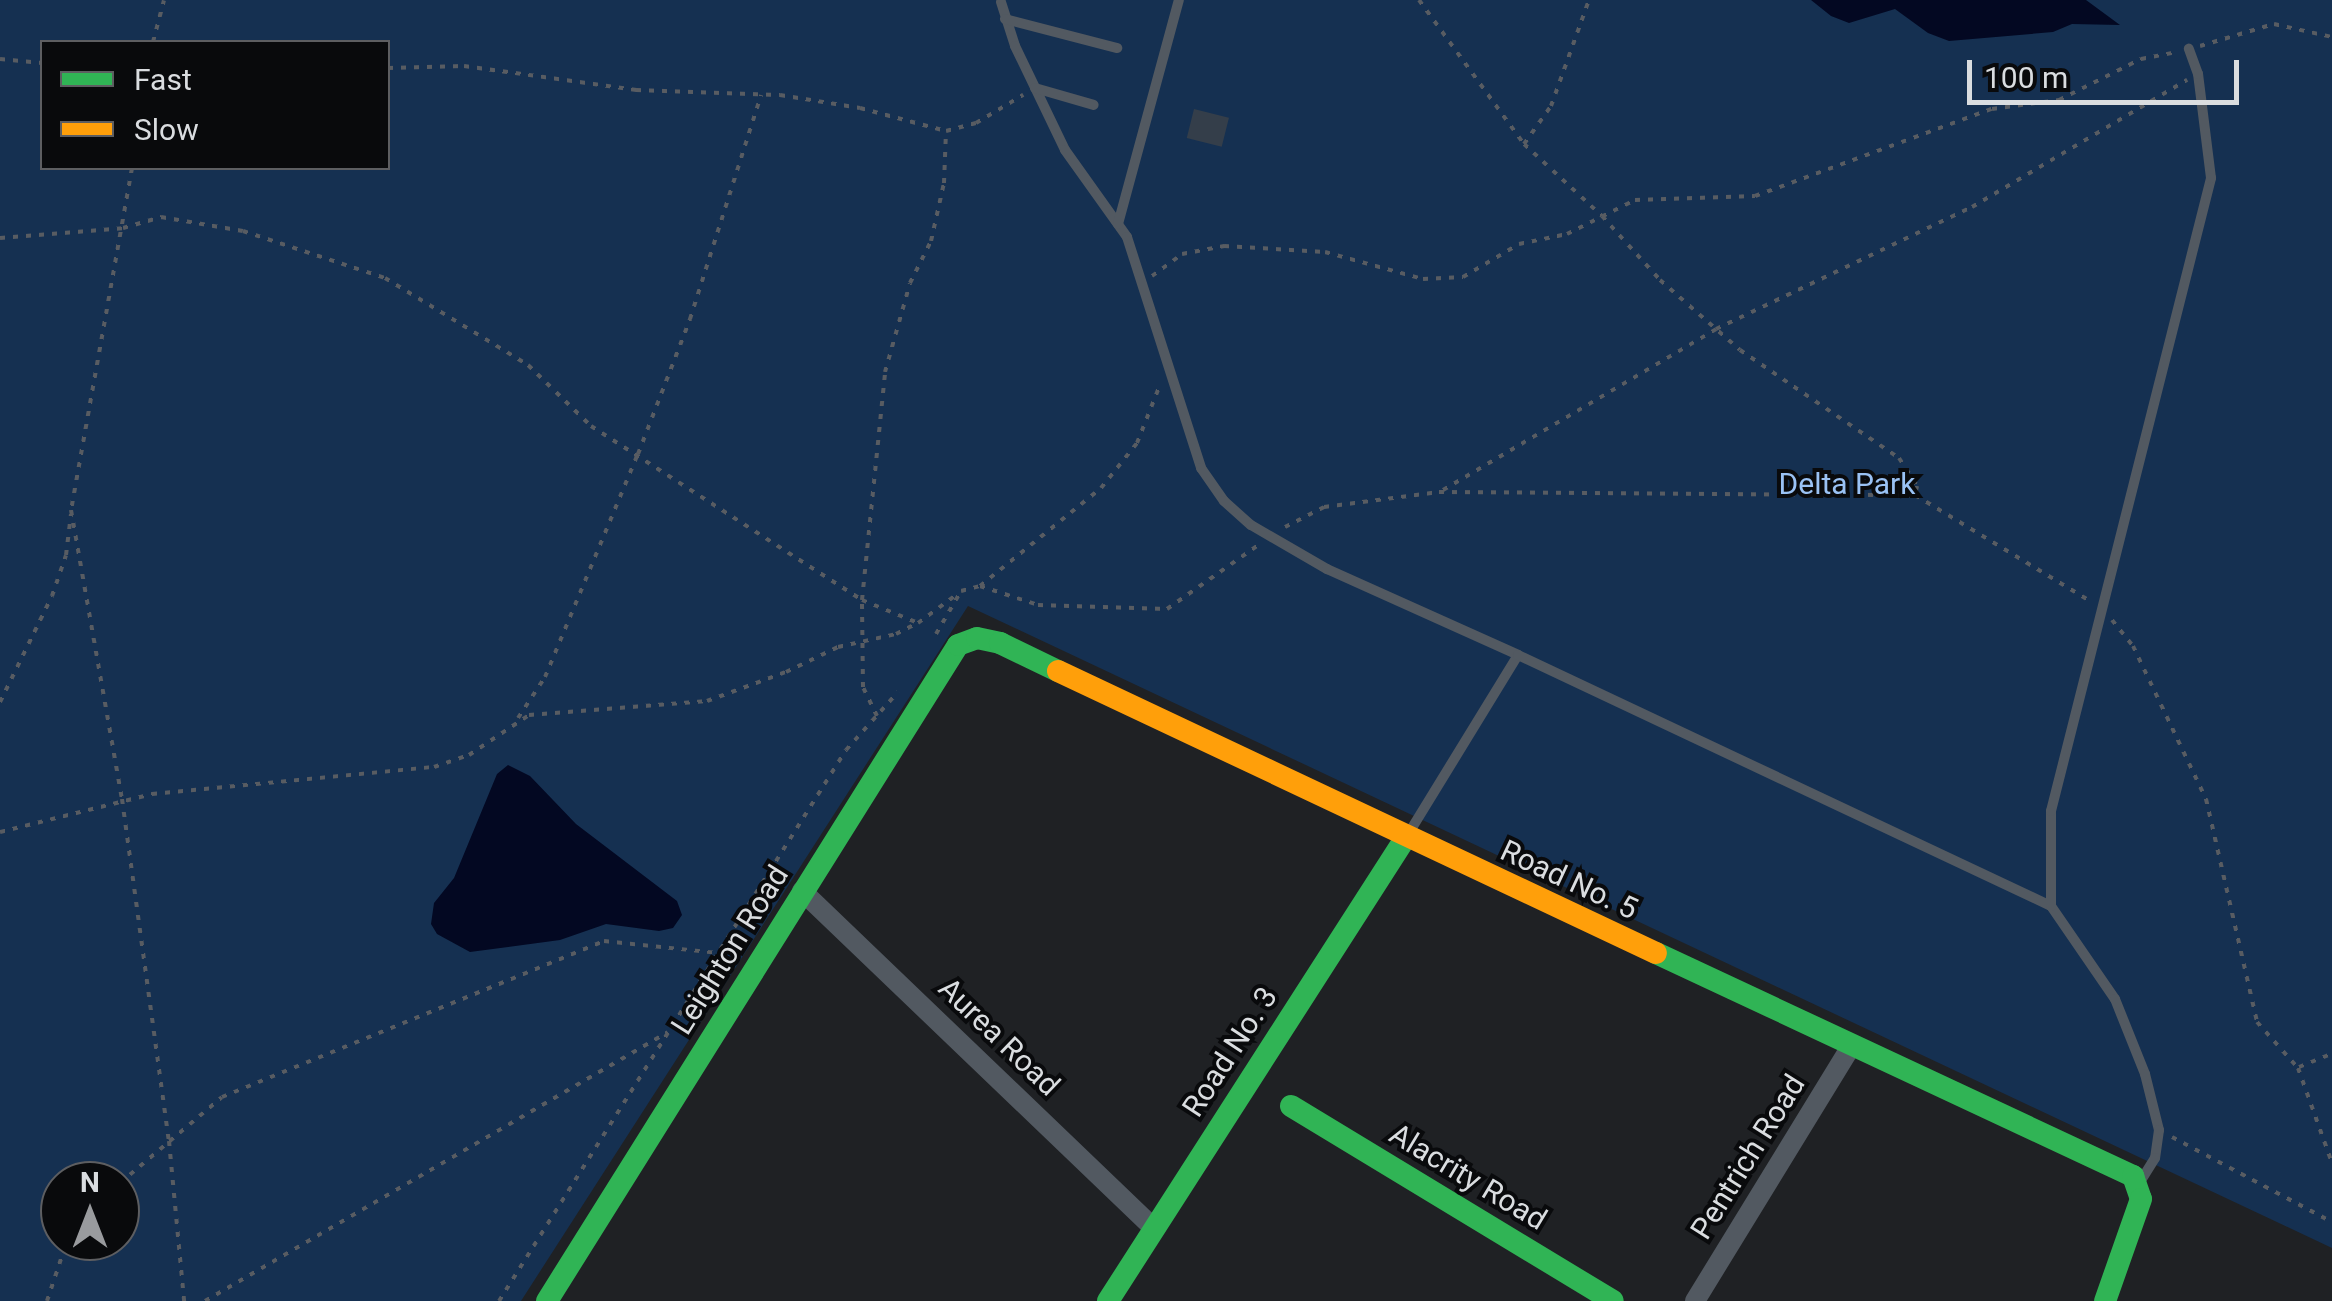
<!DOCTYPE html>
<html>
<head>
<meta charset="utf-8">
<style>
  body { margin:0 }
  #map { position:relative; width:2332px; height:1301px; overflow:hidden; background:#1f2124; font-family:Roboto,sans-serif }
  div>[style] { position:absolute }
  [style*='--x'] { left:calc(var(--x)*1px); top:calc(var(--y)*1px); width:calc(var(--w)*1px); rotate:calc(var(--a)*1deg) }
  .green>* { inset:0; background:#153051 }
  .water>* { inset:0; background:#030822 }
  .building>* { inset:0; background:#343e4a; transform-origin:0 0 }
  .path>* { height:4px; margin-top:-2px; transform-origin:0; background:repeating-linear-gradient(90deg,#585c62 0 5px,transparent 0 13px) }
  .lane>* { height:10px; margin:-5px; padding:0 5px; transform-origin:5px; border-radius:5px; background:#525961 }
  .street>* { height:20px; margin:-10px; padding:0 10px; transform-origin:10px; border-radius:10px; background:#525961 }
  .fast>* { height:22px; margin:-11px; padding:0 11px; transform-origin:11px; border-radius:11px; background:#30b455 }
  .slow>* { height:22px; margin:-11px; padding:0 11px; transform-origin:11px; border-radius:11px; background:#ff9f0a }
  span { translate:-50% -50%; white-space:nowrap; text-align:center; line-height:1.15; -webkit-text-stroke:8px #090a0c; paint-order:stroke }
  .park-label { font-size:30px; color:#9ac2f4 }
  .street-label { font-size:30px; color:#dadde0 }
  .legend { position:absolute; left:40px; top:40px; width:350px; height:130px; box-sizing:border-box; background:#090a0c; border:2px solid #5d5e61; margin:0; padding:12px 18px; list-style:none; font-size:30px; color:#dadde0 }
  .legend li { display:flex; align-items:center; gap:20px; height:50px }
  .legend b { width:50px; border:2px solid #5d5e61 }
  .north { position:absolute; left:40px; top:1161px; width:100px; height:100px; box-sizing:border-box; background:#090a0c; border:2px solid #5d5e61; border-radius:50%; rotate:0deg; font-size:28px; font-weight:700; line-height:40px; text-align:center; color:#dadde0 }
  .north::after { content:''; display:block; margin:auto; width:35px; height:45px; background:#999b9e; clip-path:polygon(50% 0,100% 100%,50% 72%,0 100%) }
  .scale { position:absolute; left:1967px; top:60px; width:272px; height:45px; box-sizing:border-box; border:5px solid #dadde0; border-top:0; padding-left:12px; font-size:30px; line-height:35px; white-space:nowrap; color:#dadde0; -webkit-text-stroke:8px #090a0c; paint-order:stroke }
</style>
</head>
<body>
<div id="map">
  <div class="green">
    <i style="clip-path:polygon(evenodd,0 0,2332px 0,2332px 1248px,968px 606px,521px 1301px,0 1301px,0 0,42px 42px,388px 42px,388px 168px,42px 168px,42px 42px,0 0,60px 1181px,120px 1181px,120px 1241px,60px 1241px,60px 1181px)"></i>
  </div>
  <div class="water">
    <i style="clip-path:polygon(1811px 0,2086px 0,2120px 25px,2072px 24px,2053px 32px,1949px 41px,1928px 33px,1895px 9px,1849px 23px,1831px 16px)"></i>
    <i style="clip-path:polygon(508px 765px,530px 776px,576px 824px,677px 901px,682px 915px,673px 928px,659px 931px,606px 924px,560px 940px,470px 952px,437px 934px,431px 924px,434px 903px,454px 878px,497px 774px)"></i>
  </div>
  <div class="building">
    <i style="left:1194px;top:109px;width:36px;height:30px;rotate:14deg"></i>
  </div>
  <div class="path">
    <i style="--x:1419;--y:0;--w:178;--a:53.9"></i>
    <i style="--x:1524;--y:144;--w:106;--a:42.7"></i>
    <i style="--x:1602;--y:216;--w:86;--a:47.8"></i>
    <i style="--x:1660;--y:280;--w:106;--a:41.2"></i>
    <i style="--x:1740;--y:350;--w:192;--a:34.2"></i>
    <i style="--x:1899;--y:458;--w:33;--a:57"></i>
    <i style="--x:1917;--y:486;--w:9;--a:103"></i>
    <i style="--x:153;--y:42;--w:43;--a:-75.3"></i>
    <i style="--x:2200;--y:46;--w:77;--a:-16.6"></i>
    <i style="--x:2274;--y:24;--w:59;--a:12.6"></i>
    <i style="--x:0;--y:59;--w:42;--a:5.4"></i>
    <i style="--x:388;--y:68;--w:76;--a:-1.5"></i>
    <i style="--x:464;--y:66;--w:174;--a:7.9"></i>
    <i style="--x:636;--y:90;--w:144;--a:2"></i>
    <i style="--x:780;--y:95;--w:81;--a:9.2"></i>
    <i style="--x:860;--y:108;--w:89;--a:15"></i>
    <i style="--x:946;--y:131;--w:31;--a:-15"></i>
    <i style="--x:976;--y:123;--w:55;--a:-30.8"></i>
    <i style="--x:1524;--y:144;--w:47;--a:-54.6"></i>
    <i style="--x:1551;--y:106;--w:113;--a:-70.3"></i>
    <i style="--x:132;--y:168;--w:347;--a:100.1"></i>
    <i style="--x:71;--y:510;--w:293;--a:80"></i>
    <i style="--x:122;--y:799;--w:345;--a:82.2"></i>
    <i style="--x:169;--y:1141;--w:161;--a:84.6"></i>
    <i style="--x:0;--y:238;--w:123;--a:-4.6"></i>
    <i style="--x:123;--y:228;--w:40;--a:-16"></i>
    <i style="--x:161;--y:217;--w:83;--a:9.7"></i>
    <i style="--x:243;--y:231;--w:150;--a:18.3"></i>
    <i style="--x:385;--y:278;--w:167;--a:31.3"></i>
    <i style="--x:528;--y:365;--w:88;--a:44.1"></i>
    <i style="--x:591;--y:426;--w:322;--a:32.7"></i>
    <i style="--x:862;--y:600;--w:61;--a:22.3"></i>
    <i style="--x:918;--y:623;--w:47;--a:-36.4"></i>
    <i style="--x:1152;--y:276;--w:37;--a:-36"></i>
    <i style="--x:1182;--y:254;--w:43;--a:-10.8"></i>
    <i style="--x:1224;--y:246;--w:101;--a:3.4"></i>
    <i style="--x:1325;--y:252;--w:102;--a:15.4"></i>
    <i style="--x:1423;--y:279;--w:40;--a:-2.9"></i>
    <i style="--x:1463;--y:277;--w:65;--a:-30.5"></i>
    <i style="--x:1519;--y:244;--w:49;--a:-11.8"></i>
    <i style="--x:1567;--y:234;--w:76;--a:-26.6"></i>
    <i style="--x:1635;--y:200;--w:120;--a:-1.9"></i>
    <i style="--x:1755;--y:196;--w:252;--a:-20.2"></i>
    <i style="--x:1992;--y:109;--w:68;--a:-7.7"></i>
    <i style="--x:2059;--y:100;--w:92;--a:-26.6"></i>
    <i style="--x:2141;--y:59;--w:36;--a:-11"></i>
    <i style="--x:1443;--y:490;--w:317;--a:-30.5"></i>
    <i style="--x:1716;--y:329;--w:284;--a:-25.5"></i>
    <i style="--x:1972;--y:207;--w:250;--a:-30.6"></i>
    <i style="--x:1285;--y:527;--w:44;--a:-27.1"></i>
    <i style="--x:1324;--y:507;--w:116;--a:-7.4"></i>
    <i style="--x:1439;--y:492;--w:476;--a:0.4"></i>
    <i style="--x:1915;--y:495;--w:205;--a:31.2"></i>
    <i style="--x:980;--y:586;--w:61;--a:18.1"></i>
    <i style="--x:1038;--y:605;--w:129;--a:1.8"></i>
    <i style="--x:1167;--y:609;--w:110;--a:-35"></i>
    <i style="--x:2112;--y:620;--w:33;--a:51"></i>
    <i style="--x:2133;--y:646;--w:170;--a:64.5"></i>
    <i style="--x:2206;--y:799;--w:229;--a:77.1"></i>
    <i style="--x:2257;--y:1022;--w:62;--a:48.3"></i>
    <i style="--x:2298;--y:1068;--w:101;--a:70.3"></i>
    <i style="--x:936;--y:634;--w:50;--a:-59.8"></i>
    <i style="--x:961;--y:591;--w:20;--a:-15"></i>
    <i style="--x:980;--y:586;--w:156;--a:-39"></i>
    <i style="--x:1101;--y:488;--w:58;--a:-51.3"></i>
    <i style="--x:1137;--y:443;--w:62;--a:-68.4"></i>
    <i style="--x:0;--y:702;--w:118;--a:-63.9"></i>
    <i style="--x:52;--y:596;--w:43;--a:-71.1"></i>
    <i style="--x:66;--y:555;--w:41;--a:-83"></i>
    <i style="--x:877;--y:716;--w:32;--a:-116"></i>
    <i style="--x:863;--y:687;--w:87;--a:-90.7"></i>
    <i style="--x:862;--y:600;--w:229;--a:-84.2"></i>
    <i style="--x:885;--y:372;--w:92;--a:-74.3"></i>
    <i style="--x:910;--y:283;--w:47;--a:-63.4"></i>
    <i style="--x:931;--y:241;--w:59;--a:-77.4"></i>
    <i style="--x:944;--y:183;--w:52;--a:-87.8"></i>
    <i style="--x:518;--y:718;--w:49;--a:-56.6"></i>
    <i style="--x:545;--y:677;--w:242;--a:-67.4"></i>
    <i style="--x:638;--y:454;--w:145;--a:-68.9"></i>
    <i style="--x:690;--y:319;--w:235;--a:-72.4"></i>
    <i style="--x:0;--y:832;--w:157;--a:-14"></i>
    <i style="--x:152;--y:794;--w:283;--a:-5.5"></i>
    <i style="--x:434;--y:767;--w:37;--a:-19"></i>
    <i style="--x:469;--y:755;--w:72;--a:-33.7"></i>
    <i style="--x:529;--y:715;--w:179;--a:-4.5"></i>
    <i style="--x:707;--y:701;--w:84;--a:-20.2"></i>
    <i style="--x:786;--y:672;--w:58;--a:-25.7"></i>
    <i style="--x:838;--y:647;--w:59;--a:-12.6"></i>
    <i style="--x:896;--y:634;--w:25;--a:-27"></i>
    <i style="--x:2299;--y:1067;--w:35;--a:-22"></i>
    <i style="--x:2172;--y:1137;--w:181;--a:28"></i>
    <i style="--x:120;--y:1183;--w:133;--a:-40.1"></i>
    <i style="--x:222;--y:1097;--w:413;--a:-22.2"></i>
    <i style="--x:604;--y:941;--w:116;--a:6"></i>
    <i style="--x:47;--y:1301;--w:63;--a:-71.6"></i>
    <i style="--x:205;--y:1301;--w:535;--a:-30.16"></i>
    <i style="--x:499;--y:1301;--w:651;--a:-57.8"></i>
    <i style="--x:846;--y:750;--w:78;--a:-48.1"></i>
  </div>
  <div class="lane">
    <i style="--x:1001;--y:2;--w:46;--a:72.3"></i>
    <i style="--x:1015;--y:46;--w:115;--a:64.3"></i>
    <i style="--x:1065;--y:150;--w:107;--a:54.5"></i>
    <i style="--x:1127;--y:237;--w:243;--a:72.2"></i>
    <i style="--x:1201;--y:468;--w:40;--a:55.1"></i>
    <i style="--x:1224;--y:501;--w:36;--a:42"></i>
    <i style="--x:1251;--y:525;--w:88;--a:30.1"></i>
    <i style="--x:1327;--y:569;--w:209;--a:24.2"></i>
    <i style="--x:1518;--y:655;--w:209;--a:121.5"></i>
    <i style="--x:1005;--y:19;--w:116;--a:14.5"></i>
    <i style="--x:1035;--y:88;--w:61;--a:16.1"></i>
    <i style="--x:1118;--y:224;--w:232;--a:-74.8"></i>
    <i style="--x:1518;--y:655;--w:589;--a:25.22"></i>
    <i style="--x:2051;--y:906;--w:113;--a:55.5"></i>
    <i style="--x:2115;--y:999;--w:81;--a:68.2"></i>
    <i style="--x:2145;--y:1074;--w:58;--a:76"></i>
    <i style="--x:2159;--y:1130;--w:28;--a:98"></i>
    <i style="--x:2155;--y:1158;--w:28;--a:122"></i>
    <i style="--x:2051;--y:906;--w:95;--a:-90"></i>
    <i style="--x:2051;--y:811;--w:653;--a:-75.81"></i>
    <i style="--x:2211;--y:178;--w:105;--a:-97.1"></i>
    <i style="--x:2198;--y:74;--w:27;--a:-110"></i>
  </div>
  <div class="street">
    <i style="--x:802;--y:891;--w:487;--a:43.8"></i>
    <i style="--x:1695;--y:1301;--w:300;--a:-58.5"></i>
  </div>
  <div class="fast">
    <i style="--x:1656;--y:953;--w:527;--a:25.06"></i>
    <i style="--x:2133;--y:1176;--w:24;--a:71"></i>
    <i style="--x:2141;--y:1199;--w:108;--a:109.4"></i>
    <i style="--x:1291;--y:1106;--w:376;--a:31.2"></i>
    <i style="--x:547;--y:1301;--w:774;--a:-57.93"></i>
    <i style="--x:958;--y:645;--w:20;--a:-20"></i>
    <i style="--x:977;--y:638;--w:24;--a:12"></i>
    <i style="--x:1000;--y:643;--w:64;--a:25.8"></i>
    <i style="--x:1108;--y:1301;--w:551;--a:-57.29"></i>
  </div>
  <div class="slow">
    <i style="--x:1058;--y:671;--w:661;--a:25.25"></i>
  </div>
  <div class="park-label">
    <span style="left:1847px;top:484px">Delta Park</span>
  </div>
  <div class="street-label">
    <span style="left:1569px;top:880px;rotate:25deg">Road No. 5</span>
    <span style="left:730px;top:950px;rotate:-58deg">Leighton Road</span>
    <span style="left:999px;top:1037px;rotate:44deg">Aurea Road</span>
    <span style="left:1230px;top:1052px;rotate:-57deg">Road No. 3</span>
    <span style="left:1748px;top:1157px;rotate:-58deg">Pentrich Road</span>
    <span style="left:1468px;top:1177px;rotate:31deg">Alacrity Road</span>
  </div>
  <ul class="legend">
  <li><b style="height:12px;background:#30b455"></b>Fast</li>
  <li><b style="height:12px;background:#ff9f0a"></b>Slow</li>
  </ul>
  <div class="north">N</div>
  <div class="scale">100 m</div>
</div>
</body>
</html>
